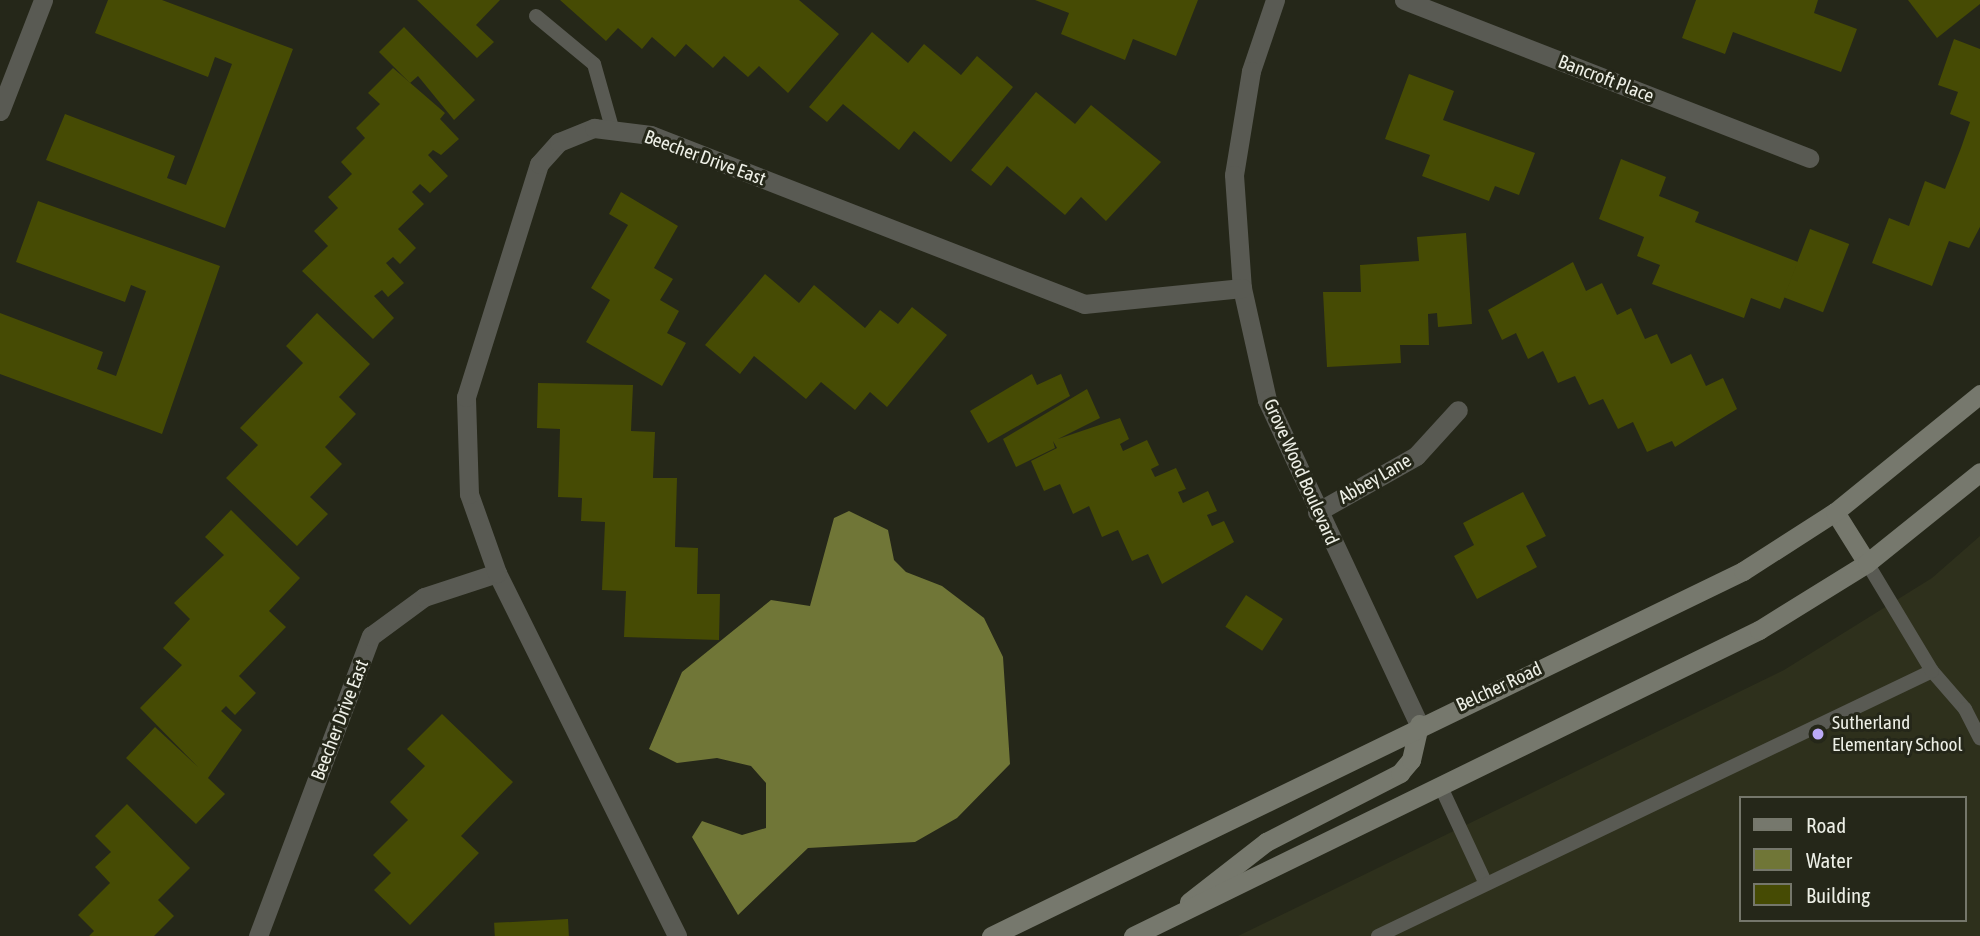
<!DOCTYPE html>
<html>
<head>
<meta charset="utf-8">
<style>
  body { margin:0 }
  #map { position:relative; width:1980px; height:936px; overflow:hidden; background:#252719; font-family:"Asap Condensed",sans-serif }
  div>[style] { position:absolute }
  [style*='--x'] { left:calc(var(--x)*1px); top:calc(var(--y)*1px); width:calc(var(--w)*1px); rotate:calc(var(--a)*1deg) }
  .built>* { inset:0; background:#2e301c }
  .water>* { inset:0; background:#707637 }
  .building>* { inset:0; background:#464b04; transform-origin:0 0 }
  .service>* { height:14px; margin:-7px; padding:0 7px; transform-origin:7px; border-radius:7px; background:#595a53 }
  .minor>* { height:19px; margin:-9.5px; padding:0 9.5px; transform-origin:9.5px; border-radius:9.5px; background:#595a53 }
  .secondary>* { height:19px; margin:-9.5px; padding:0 9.5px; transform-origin:9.5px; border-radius:9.5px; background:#76786d }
  .dots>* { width:19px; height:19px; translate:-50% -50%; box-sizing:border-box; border:4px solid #252719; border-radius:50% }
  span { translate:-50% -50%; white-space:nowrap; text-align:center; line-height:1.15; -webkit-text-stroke:6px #252719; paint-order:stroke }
  .street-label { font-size:19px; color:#edefe6 }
  .poi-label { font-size:19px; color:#edefe6 }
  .left { translate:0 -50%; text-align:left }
  .legend { position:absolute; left:1739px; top:796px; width:228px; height:126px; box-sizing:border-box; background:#252719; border:2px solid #75776b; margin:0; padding:9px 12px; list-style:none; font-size:21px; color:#edefe6 }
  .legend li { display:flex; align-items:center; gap:14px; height:35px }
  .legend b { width:35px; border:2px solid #75776b }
</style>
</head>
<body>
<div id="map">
  <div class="built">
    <i style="clip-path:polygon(evenodd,1980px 536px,1980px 936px,1238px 936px,1784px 670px,1932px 578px,1980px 536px,1740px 798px,1964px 798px,1964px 920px,1740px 920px,1740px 798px)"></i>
  </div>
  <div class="water">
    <i style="clip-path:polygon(849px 511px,888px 530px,894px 560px,906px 572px,942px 586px,984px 618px,1003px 657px,1010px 764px,957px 818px,915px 842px,808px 848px,738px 915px,692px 837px,702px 821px,742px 835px,766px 828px,766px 783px,751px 766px,717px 758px,677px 763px,649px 749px,682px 672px,771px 600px,810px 606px,834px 518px)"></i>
  </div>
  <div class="building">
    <i style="clip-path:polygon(108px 0,162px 0,293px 49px,225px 228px,46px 160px,65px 114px,175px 156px,167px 178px,186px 185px,196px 159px,232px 64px,215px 57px,208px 77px,95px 33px)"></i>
    <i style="clip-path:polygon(417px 0,500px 0,476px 25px,494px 42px,477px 58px)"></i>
    <i style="clip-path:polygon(560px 0,799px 0,839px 34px,788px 93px,759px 66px,748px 77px,724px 56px,713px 68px,686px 44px,675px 57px,652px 37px,642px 49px,618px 28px,606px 41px)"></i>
    <i style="clip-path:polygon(1035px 0,1198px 0,1176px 56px,1133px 39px,1125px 60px,1061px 34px,1069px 13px)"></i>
    <i style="clip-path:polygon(1696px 0,1818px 0,1814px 13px,1857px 29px,1841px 72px,1733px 32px,1725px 54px,1682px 38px)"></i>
    <i style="clip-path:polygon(1908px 0,1980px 0,1980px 4px,1937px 38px)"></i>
    <i style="clip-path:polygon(404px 27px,475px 100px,454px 120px,418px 76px,410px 83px,379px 52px)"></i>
    <i style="clip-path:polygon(872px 32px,908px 63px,924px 44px,961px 75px,977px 56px,1013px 87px,951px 162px,914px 131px,899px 150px,843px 104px,827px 122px,809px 107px)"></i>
    <i style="clip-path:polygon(1954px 39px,1980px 49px,1980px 227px,1969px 248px,1949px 241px,1932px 286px,1872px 263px,1889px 218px,1909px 226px,1925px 181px,1945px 189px,1961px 148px,1970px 122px,1950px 114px,1958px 92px,1938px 85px)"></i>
    <i style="clip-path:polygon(393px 68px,445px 113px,440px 119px,459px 139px,441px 155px,433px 150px,428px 155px,448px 176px,430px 193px,420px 184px,412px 192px,424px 204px,398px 229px,416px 248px,400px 264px,393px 257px,386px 263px,404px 283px,388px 297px,382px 290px,374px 296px,394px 318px,373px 339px,302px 271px,328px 246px,314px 231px,338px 208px,328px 197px,352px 174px,341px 162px,365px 138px,356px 128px,380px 104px,368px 93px)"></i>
    <i style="clip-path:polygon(1409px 74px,1454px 91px,1443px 120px,1535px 153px,1519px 195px,1495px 186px,1489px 201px,1422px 176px,1430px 155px,1385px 139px)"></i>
    <i style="clip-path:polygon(1036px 92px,1075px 124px,1091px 105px,1161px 162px,1106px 221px,1081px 197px,1065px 215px,1007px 166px,991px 186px,971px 170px)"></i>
    <i style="clip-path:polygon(1621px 159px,1666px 177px,1659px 196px,1699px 212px,1695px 222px,1798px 262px,1780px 309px,1751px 298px,1744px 318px,1652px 284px,1660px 265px,1637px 256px,1644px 237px,1599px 219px)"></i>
    <i style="clip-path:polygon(621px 192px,678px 226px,654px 268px,673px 279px,660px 300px,679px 311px,667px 333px,686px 343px,662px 386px,586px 342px,610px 300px,591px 288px,628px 225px,609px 214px)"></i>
    <i style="clip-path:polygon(38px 201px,220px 266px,162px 434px,0 374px,0 313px,103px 352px,97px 369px,116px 376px,146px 291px,131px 285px,125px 302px,16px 262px)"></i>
    <i style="left:1810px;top:229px;width:42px;height:73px;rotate:21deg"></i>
    <i style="clip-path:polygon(1466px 233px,1472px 324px,1438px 327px,1437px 313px,1428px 314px,1429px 345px,1400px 345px,1401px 363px,1327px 367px,1323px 292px,1361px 292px,1360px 265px,1419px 261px,1417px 237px)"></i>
    <i style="clip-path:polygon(1573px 262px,1586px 291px,1602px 283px,1617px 315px,1631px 308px,1645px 339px,1657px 334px,1671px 364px,1691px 354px,1706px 386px,1723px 378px,1737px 409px,1675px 447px,1672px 441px,1647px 452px,1633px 422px,1618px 429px,1603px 399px,1589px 405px,1575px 376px,1558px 383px,1543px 351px,1528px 359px,1516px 333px,1502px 340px,1488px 310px)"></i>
    <i style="clip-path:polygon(765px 274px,799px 303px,814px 285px,865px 328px,880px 310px,898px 324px,912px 307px,947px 335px,887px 407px,870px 392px,855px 410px,821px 382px,806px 399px,754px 356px,740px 374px,705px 345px)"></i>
    <i style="clip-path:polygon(317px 313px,370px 364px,339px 397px,356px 414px,325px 447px,342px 464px,310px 497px,328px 514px,297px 546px,226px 478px,258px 445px,240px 428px,303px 363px,286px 346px)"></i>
    <i style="clip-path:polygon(1032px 374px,1037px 385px,1061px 374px,1070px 396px,988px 443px,970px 411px)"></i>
    <i style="clip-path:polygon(538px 383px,633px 385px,631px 431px,655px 432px,653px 478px,677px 478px,675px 547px,698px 548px,697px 594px,720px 594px,719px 640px,624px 637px,626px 591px,602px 590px,605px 522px,581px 521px,582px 498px,558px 497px,560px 429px,537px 428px)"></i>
    <i style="clip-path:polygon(1087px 389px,1100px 418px,1058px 439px,1120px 418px,1129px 439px,1120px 444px,1123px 451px,1147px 440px,1159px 465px,1151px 469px,1155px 477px,1176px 468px,1186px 489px,1178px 492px,1183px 503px,1208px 491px,1217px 511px,1207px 515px,1212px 526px,1224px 521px,1234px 542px,1162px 584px,1148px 554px,1132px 561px,1118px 530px,1102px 537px,1089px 506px,1073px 514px,1060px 484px,1044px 491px,1031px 461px,1057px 448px,1053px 441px,1055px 448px,1016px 467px,1003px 439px)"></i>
    <i style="clip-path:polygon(1523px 492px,1546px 536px,1526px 546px,1537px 567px,1477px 599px,1454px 556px,1474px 545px,1463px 523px)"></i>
    <i style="clip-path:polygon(231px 510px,300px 578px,269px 611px,286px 627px,239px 676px,256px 693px,235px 715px,226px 706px,221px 711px,242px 730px,208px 778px,225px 794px,196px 824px,126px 758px,155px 727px,198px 767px,140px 708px,182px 665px,163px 648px,190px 619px,174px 603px,224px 555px,205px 537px)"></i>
    <i style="left:1246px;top:595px;width:44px;height:38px;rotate:33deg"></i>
    <i style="clip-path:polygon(442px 714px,513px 782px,461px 836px,479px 853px,410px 925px,374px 890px,391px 873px,373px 855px,408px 820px,390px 802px,425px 766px,407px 749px)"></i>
    <i style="clip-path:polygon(127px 804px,190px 868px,158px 900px,174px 916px,154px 936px,89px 936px,94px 931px,78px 915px,110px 883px,95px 867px,111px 852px,95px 836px)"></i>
    <i style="left:568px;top:919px;width:17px;height:74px;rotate:87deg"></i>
  </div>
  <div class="service">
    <i style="--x:536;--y:16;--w:75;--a:39.6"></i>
    <i style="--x:594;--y:64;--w:70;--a:74.2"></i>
    <i style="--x:1932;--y:671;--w:50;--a:49"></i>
    <i style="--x:1965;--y:709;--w:33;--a:63"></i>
    <i style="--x:1440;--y:785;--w:107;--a:65.1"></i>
    <i style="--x:1378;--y:936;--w:614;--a:-25.56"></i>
    <i style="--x:1932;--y:671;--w:126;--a:-121"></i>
  </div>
  <div class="minor">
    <i style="--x:1275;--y:0;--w:75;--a:108.7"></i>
    <i style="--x:1251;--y:71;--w:105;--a:99.3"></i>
    <i style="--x:1234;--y:175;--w:113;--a:86"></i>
    <i style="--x:1242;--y:288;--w:115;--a:77.4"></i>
    <i style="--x:1267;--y:400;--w:358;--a:64.9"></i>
    <i style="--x:1404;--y:0;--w:435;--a:21.3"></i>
    <i style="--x:0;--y:111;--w:119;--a:-68.8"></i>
    <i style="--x:1317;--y:512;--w:114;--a:-29.5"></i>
    <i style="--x:1416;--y:456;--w:62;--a:-47.6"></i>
    <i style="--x:497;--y:573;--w:405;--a:63.6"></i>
    <i style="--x:258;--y:936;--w:321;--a:-69.4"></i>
    <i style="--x:371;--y:636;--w:66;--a:-36.3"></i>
    <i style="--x:424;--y:597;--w:77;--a:-18.2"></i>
    <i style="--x:497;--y:573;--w:84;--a:-109.5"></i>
    <i style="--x:469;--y:494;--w:97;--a:-91.8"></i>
    <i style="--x:466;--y:397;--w:244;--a:-72.6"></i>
    <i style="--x:539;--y:164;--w:30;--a:-48"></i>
    <i style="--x:559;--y:142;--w:38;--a:-22"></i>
    <i style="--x:594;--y:128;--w:57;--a:7"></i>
    <i style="--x:651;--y:135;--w:465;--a:21.3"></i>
    <i style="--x:1084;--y:304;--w:159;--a:-5.8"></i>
  </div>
  <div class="secondary">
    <i style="--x:1835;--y:512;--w:60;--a:57.9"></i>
    <i style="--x:1189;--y:902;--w:98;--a:-37.9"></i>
    <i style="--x:1266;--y:842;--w:151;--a:-27.2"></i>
    <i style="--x:1400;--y:773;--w:17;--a:-50"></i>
    <i style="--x:1411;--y:760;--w:37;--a:-77"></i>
    <i style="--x:991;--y:936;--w:836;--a:-25.89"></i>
    <i style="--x:1743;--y:571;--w:109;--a:-32.7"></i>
    <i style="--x:1835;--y:512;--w:187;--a:-39.1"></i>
    <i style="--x:1133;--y:936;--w:697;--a:-26.05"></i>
    <i style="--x:1759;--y:630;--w:127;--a:-31.8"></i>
    <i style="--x:1867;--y:563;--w:145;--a:-38.8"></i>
  </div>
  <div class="dots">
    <i style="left:1818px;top:734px;background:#bbaaf6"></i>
  </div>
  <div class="street-label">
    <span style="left:1606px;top:79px;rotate:21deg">Bancroft Place</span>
    <span style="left:705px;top:158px;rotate:20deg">Beecher Drive East</span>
    <span style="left:1301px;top:472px;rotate:66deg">Grove Wood Boulevard</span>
    <span style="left:1375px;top:479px;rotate:-30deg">Abbey Lane</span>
    <span style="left:1499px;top:687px;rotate:-25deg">Belcher Road</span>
    <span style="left:340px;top:720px;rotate:-69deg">Beecher Drive East</span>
  </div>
  <div class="poi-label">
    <span class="left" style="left:1832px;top:734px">Sutherland<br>Elementary School</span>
  </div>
  <ul class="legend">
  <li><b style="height:9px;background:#76786d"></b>Road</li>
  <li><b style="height:19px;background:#707637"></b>Water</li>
  <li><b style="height:19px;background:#464b04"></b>Building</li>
  </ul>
</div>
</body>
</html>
